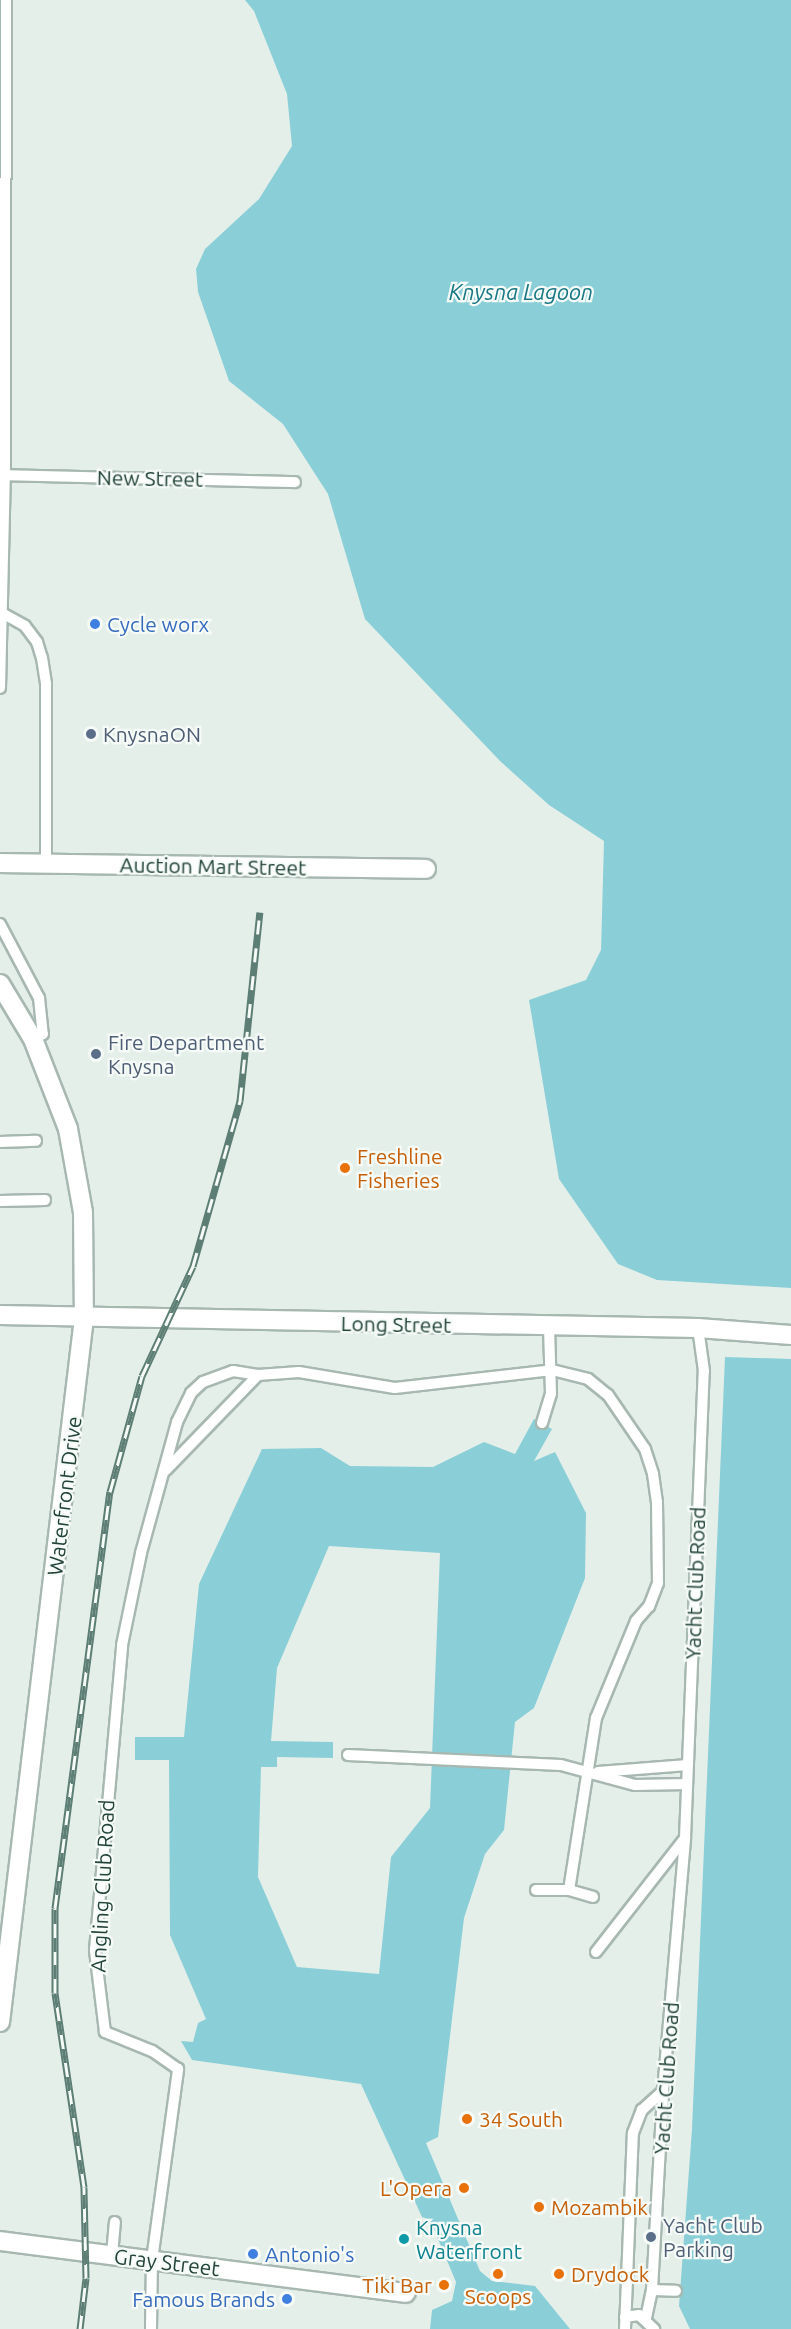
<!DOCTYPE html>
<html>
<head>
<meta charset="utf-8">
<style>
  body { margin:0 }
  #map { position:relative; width:791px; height:2329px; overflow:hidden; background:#e5efea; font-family:Ubuntu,sans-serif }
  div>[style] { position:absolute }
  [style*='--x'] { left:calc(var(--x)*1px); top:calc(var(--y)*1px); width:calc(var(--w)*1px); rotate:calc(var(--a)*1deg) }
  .water>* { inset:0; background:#8acfd7 }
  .roads { filter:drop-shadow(2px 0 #a7b8b1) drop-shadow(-2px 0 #a7b8b1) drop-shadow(0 2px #a7b8b1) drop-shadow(0 -2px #a7b8b1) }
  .lane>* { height:10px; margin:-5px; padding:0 5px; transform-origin:5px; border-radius:5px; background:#fff }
  .street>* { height:18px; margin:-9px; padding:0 9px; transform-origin:9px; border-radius:9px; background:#fff }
  .secondary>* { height:18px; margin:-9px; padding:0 9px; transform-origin:9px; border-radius:9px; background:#fff }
  .rail>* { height:7px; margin-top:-3.5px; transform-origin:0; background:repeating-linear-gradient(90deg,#f6fbf8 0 14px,#5d7e74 0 28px); box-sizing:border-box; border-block:2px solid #5d7e74 }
  .dots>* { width:16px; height:16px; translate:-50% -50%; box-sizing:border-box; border:3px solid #f6fbf8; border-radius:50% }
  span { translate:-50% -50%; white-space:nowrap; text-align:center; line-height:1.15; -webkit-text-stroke:4.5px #f6fbf8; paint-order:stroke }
  .street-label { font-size:21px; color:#224339 }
  .shop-label { font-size:21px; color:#366cbe }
  .left { translate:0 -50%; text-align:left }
  .right { translate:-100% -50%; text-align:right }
  .service-label { font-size:21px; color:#4e5e75 }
  .food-label { font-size:21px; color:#c56008 }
  .culture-label { font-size:21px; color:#0d838f }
  .water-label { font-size:22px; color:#177784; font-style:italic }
</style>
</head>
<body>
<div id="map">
  <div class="water">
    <i style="clip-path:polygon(245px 0,791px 0,791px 1288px,657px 1280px,618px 1264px,559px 1179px,529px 1000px,586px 980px,601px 950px,604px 841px,549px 805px,500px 761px,365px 619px,328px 494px,283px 424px,229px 381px,198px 292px,196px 269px,205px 249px,259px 199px,292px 146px,287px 94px,254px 11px)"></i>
    <i style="clip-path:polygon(725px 1357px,791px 1359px,791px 2329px,690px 2329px,679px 2306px,692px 2129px)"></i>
    <i style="clip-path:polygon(evenodd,534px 1419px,552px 1429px,534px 1461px,555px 1452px,586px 1513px,585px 1578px,534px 1708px,515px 1722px,504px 1830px,485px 1854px,464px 1918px,438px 2137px,426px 2143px,480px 2271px,492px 2281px,535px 2286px,570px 2329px,430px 2329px,432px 2310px,452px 2301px,456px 2282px,430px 2220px,422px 2217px,361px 2084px,192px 2060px,181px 2041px,193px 2042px,198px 2023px,206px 2019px,170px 1935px,169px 1760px,135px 1760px,135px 1737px,184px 1737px,199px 1584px,262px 1449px,321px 1448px,350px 1466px,433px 1467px,484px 1442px,515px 1454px,534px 1419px,329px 1546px,440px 1553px,430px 1808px,391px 1857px,379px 1974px,297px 1967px,258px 1877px,261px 1767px,277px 1767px,277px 1757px,333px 1758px,333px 1742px,271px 1741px,277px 1668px,329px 1546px)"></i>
  </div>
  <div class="roads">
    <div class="lane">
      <i style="--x:0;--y:475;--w:295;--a:1.4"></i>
      <i style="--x:2;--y:613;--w:26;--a:29"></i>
      <i style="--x:25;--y:626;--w:20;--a:53"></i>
      <i style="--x:37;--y:642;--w:17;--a:73"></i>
      <i style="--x:42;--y:658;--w:26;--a:81"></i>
      <i style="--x:46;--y:684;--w:180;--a:90"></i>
      <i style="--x:0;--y:688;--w:214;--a:-88.7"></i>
      <i style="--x:5;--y:474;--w:474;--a:-89.9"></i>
      <i style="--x:0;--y:924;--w:84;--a:62.2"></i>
      <i style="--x:39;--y:998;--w:36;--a:84"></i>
      <i style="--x:43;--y:1034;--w:11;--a:153"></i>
      <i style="--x:0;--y:1142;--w:36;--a:-2"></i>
      <i style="--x:0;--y:1201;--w:45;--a:-1.3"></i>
      <i style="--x:542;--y:1423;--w:30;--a:-73"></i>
      <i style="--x:551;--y:1394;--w:66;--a:-91.7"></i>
      <i style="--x:166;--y:1470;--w:132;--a:-45.9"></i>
      <i style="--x:348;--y:1755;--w:213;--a:2.7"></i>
      <i style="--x:561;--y:1765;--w:77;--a:15.1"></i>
      <i style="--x:635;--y:1785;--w:52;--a:-1.1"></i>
      <i style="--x:598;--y:1772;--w:90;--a:-4.4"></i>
      <i style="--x:536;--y:1890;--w:33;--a:0"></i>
      <i style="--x:569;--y:1890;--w:25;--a:16"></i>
      <i style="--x:596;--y:1952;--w:145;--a:-52"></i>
      <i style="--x:112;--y:2255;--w:33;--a:-85"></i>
      <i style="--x:652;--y:2290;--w:24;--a:2"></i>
      <i style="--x:625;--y:2317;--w:14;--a:-8"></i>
      <i style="--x:639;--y:2315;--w:21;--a:43"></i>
      <i style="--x:646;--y:2318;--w:29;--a:-78"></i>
      <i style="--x:652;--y:2290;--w:199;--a:-86.8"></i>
      <i style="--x:663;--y:2091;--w:254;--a:-85"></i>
      <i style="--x:685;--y:1838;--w:467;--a:-87.7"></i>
      <i style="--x:704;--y:1371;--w:43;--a:-97.9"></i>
      <i style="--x:151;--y:2329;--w:69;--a:-89.2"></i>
      <i style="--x:152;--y:2260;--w:193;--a:-82.2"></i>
      <i style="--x:178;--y:2069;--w:32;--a:-145"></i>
      <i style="--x:152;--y:2051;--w:51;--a:-158"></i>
      <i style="--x:105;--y:2032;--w:83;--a:-97"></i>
      <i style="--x:95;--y:1950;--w:306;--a:-84.9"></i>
      <i style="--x:122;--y:1645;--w:94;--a:-78.3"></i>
      <i style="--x:141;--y:1553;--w:136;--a:-74.6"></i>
      <i style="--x:177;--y:1422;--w:32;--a:-64"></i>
      <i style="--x:191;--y:1393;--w:16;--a:-43"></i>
      <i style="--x:203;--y:1382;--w:32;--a:-20"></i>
      <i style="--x:233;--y:1371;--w:25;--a:9"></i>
      <i style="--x:258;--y:1375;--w:41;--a:-4.2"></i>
      <i style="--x:299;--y:1372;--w:97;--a:9.5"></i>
      <i style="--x:395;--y:1388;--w:158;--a:-6.5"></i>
      <i style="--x:552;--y:1370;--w:37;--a:14"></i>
      <i style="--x:588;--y:1379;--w:26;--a:39"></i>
      <i style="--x:608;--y:1395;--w:65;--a:55.6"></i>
      <i style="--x:645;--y:1449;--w:26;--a:72"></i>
      <i style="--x:653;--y:1474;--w:28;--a:82"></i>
      <i style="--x:657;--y:1502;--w:81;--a:89.3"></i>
      <i style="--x:658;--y:1583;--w:25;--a:111"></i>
      <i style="--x:649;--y:1606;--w:20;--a:131"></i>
      <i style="--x:636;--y:1621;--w:105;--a:112.4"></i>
      <i style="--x:596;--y:1718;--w:174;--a:98.9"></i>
      <i style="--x:625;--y:2329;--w:196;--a:-87.7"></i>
      <i style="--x:633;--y:2133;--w:25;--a:-69"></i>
      <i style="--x:642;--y:2110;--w:28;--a:-42"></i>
    </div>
    <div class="street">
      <i style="--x:0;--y:863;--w:426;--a:0.8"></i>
      <i style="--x:0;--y:2241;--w:409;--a:7.3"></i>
    </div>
    <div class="secondary">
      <i style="--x:0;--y:984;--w:64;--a:59"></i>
      <i style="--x:33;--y:1039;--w:97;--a:68.7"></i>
      <i style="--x:68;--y:1129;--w:84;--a:79.8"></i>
      <i style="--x:83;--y:1212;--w:106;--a:89.5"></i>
      <i style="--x:84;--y:1318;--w:709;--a:96.8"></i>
      <i style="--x:0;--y:1315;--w:698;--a:1.07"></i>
      <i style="--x:698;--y:1328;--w:93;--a:4.3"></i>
    </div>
  </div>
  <div class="rail">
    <i style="--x:80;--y:2329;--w:51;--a:-83.3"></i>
    <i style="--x:86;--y:2278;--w:91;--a:-91.3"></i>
    <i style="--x:84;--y:2187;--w:196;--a:-98.5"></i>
    <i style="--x:55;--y:1993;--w:85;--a:-90"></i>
    <i style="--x:55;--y:1908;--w:420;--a:-82.5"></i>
    <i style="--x:110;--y:1492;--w:120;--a:-74.6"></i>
    <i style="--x:142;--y:1376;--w:121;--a:-65.1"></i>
    <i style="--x:193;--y:1266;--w:172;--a:-74.1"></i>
    <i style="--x:240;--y:1101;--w:190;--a:-84"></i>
  </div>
  <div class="dots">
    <i style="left:95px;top:624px;background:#3f7fe0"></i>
    <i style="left:91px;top:734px;background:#5c6f8a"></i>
    <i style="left:96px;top:1054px;background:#5c6f8a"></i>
    <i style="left:345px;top:1168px;background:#e8710a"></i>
    <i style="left:467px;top:2119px;background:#e8710a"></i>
    <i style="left:464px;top:2188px;background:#e8710a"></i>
    <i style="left:539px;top:2207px;background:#e8710a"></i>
    <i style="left:651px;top:2237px;background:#5c6f8a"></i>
    <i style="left:404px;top:2239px;background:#0f9aa8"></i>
    <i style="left:253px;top:2254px;background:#3f7fe0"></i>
    <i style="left:498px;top:2274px;background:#e8710a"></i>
    <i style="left:559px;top:2274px;background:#e8710a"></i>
    <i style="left:444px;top:2285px;background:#e8710a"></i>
    <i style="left:287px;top:2299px;background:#3f7fe0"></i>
  </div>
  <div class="street-label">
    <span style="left:150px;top:478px;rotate:1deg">New Street</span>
    <span style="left:213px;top:866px;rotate:1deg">Auction Mart Street</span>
    <span style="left:396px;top:1324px;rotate:1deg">Long Street</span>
    <span style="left:64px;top:1496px;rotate:-83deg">Waterfront Drive</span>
    <span style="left:695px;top:1583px;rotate:-88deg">Yacht Club Road</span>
    <span style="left:102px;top:1886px;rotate:-87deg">Angling Club Road</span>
    <span style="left:666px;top:2078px;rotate:-86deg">Yacht Club Road</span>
    <span style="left:167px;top:2262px;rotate:7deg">Gray Street</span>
  </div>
  <div class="shop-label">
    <span class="left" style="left:107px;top:624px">Cycle worx</span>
    <span class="left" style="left:265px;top:2254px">Antonio's</span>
    <span class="right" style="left:275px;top:2299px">Famous Brands</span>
  </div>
  <div class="service-label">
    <span class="left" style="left:103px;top:734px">KnysnaON</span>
    <span class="left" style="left:108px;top:1054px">Fire Department<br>Knysna</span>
    <span class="left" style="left:663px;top:2237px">Yacht Club<br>Parking</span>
  </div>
  <div class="food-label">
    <span class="left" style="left:357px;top:1168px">Freshline<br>Fisheries</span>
    <span class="left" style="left:479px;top:2119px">34 South</span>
    <span class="right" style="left:452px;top:2188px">L'Opera</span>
    <span class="left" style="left:551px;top:2207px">Mozambik</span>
    <span class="left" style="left:571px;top:2274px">Drydock</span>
    <span class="right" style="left:432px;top:2285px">Tiki Bar</span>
    <span style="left:498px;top:2296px">Scoops</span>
  </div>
  <div class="culture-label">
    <span class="left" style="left:416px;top:2239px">Knysna<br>Waterfront</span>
  </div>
  <div class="water-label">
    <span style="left:521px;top:292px">Knysna Lagoon</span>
  </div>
</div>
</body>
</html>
